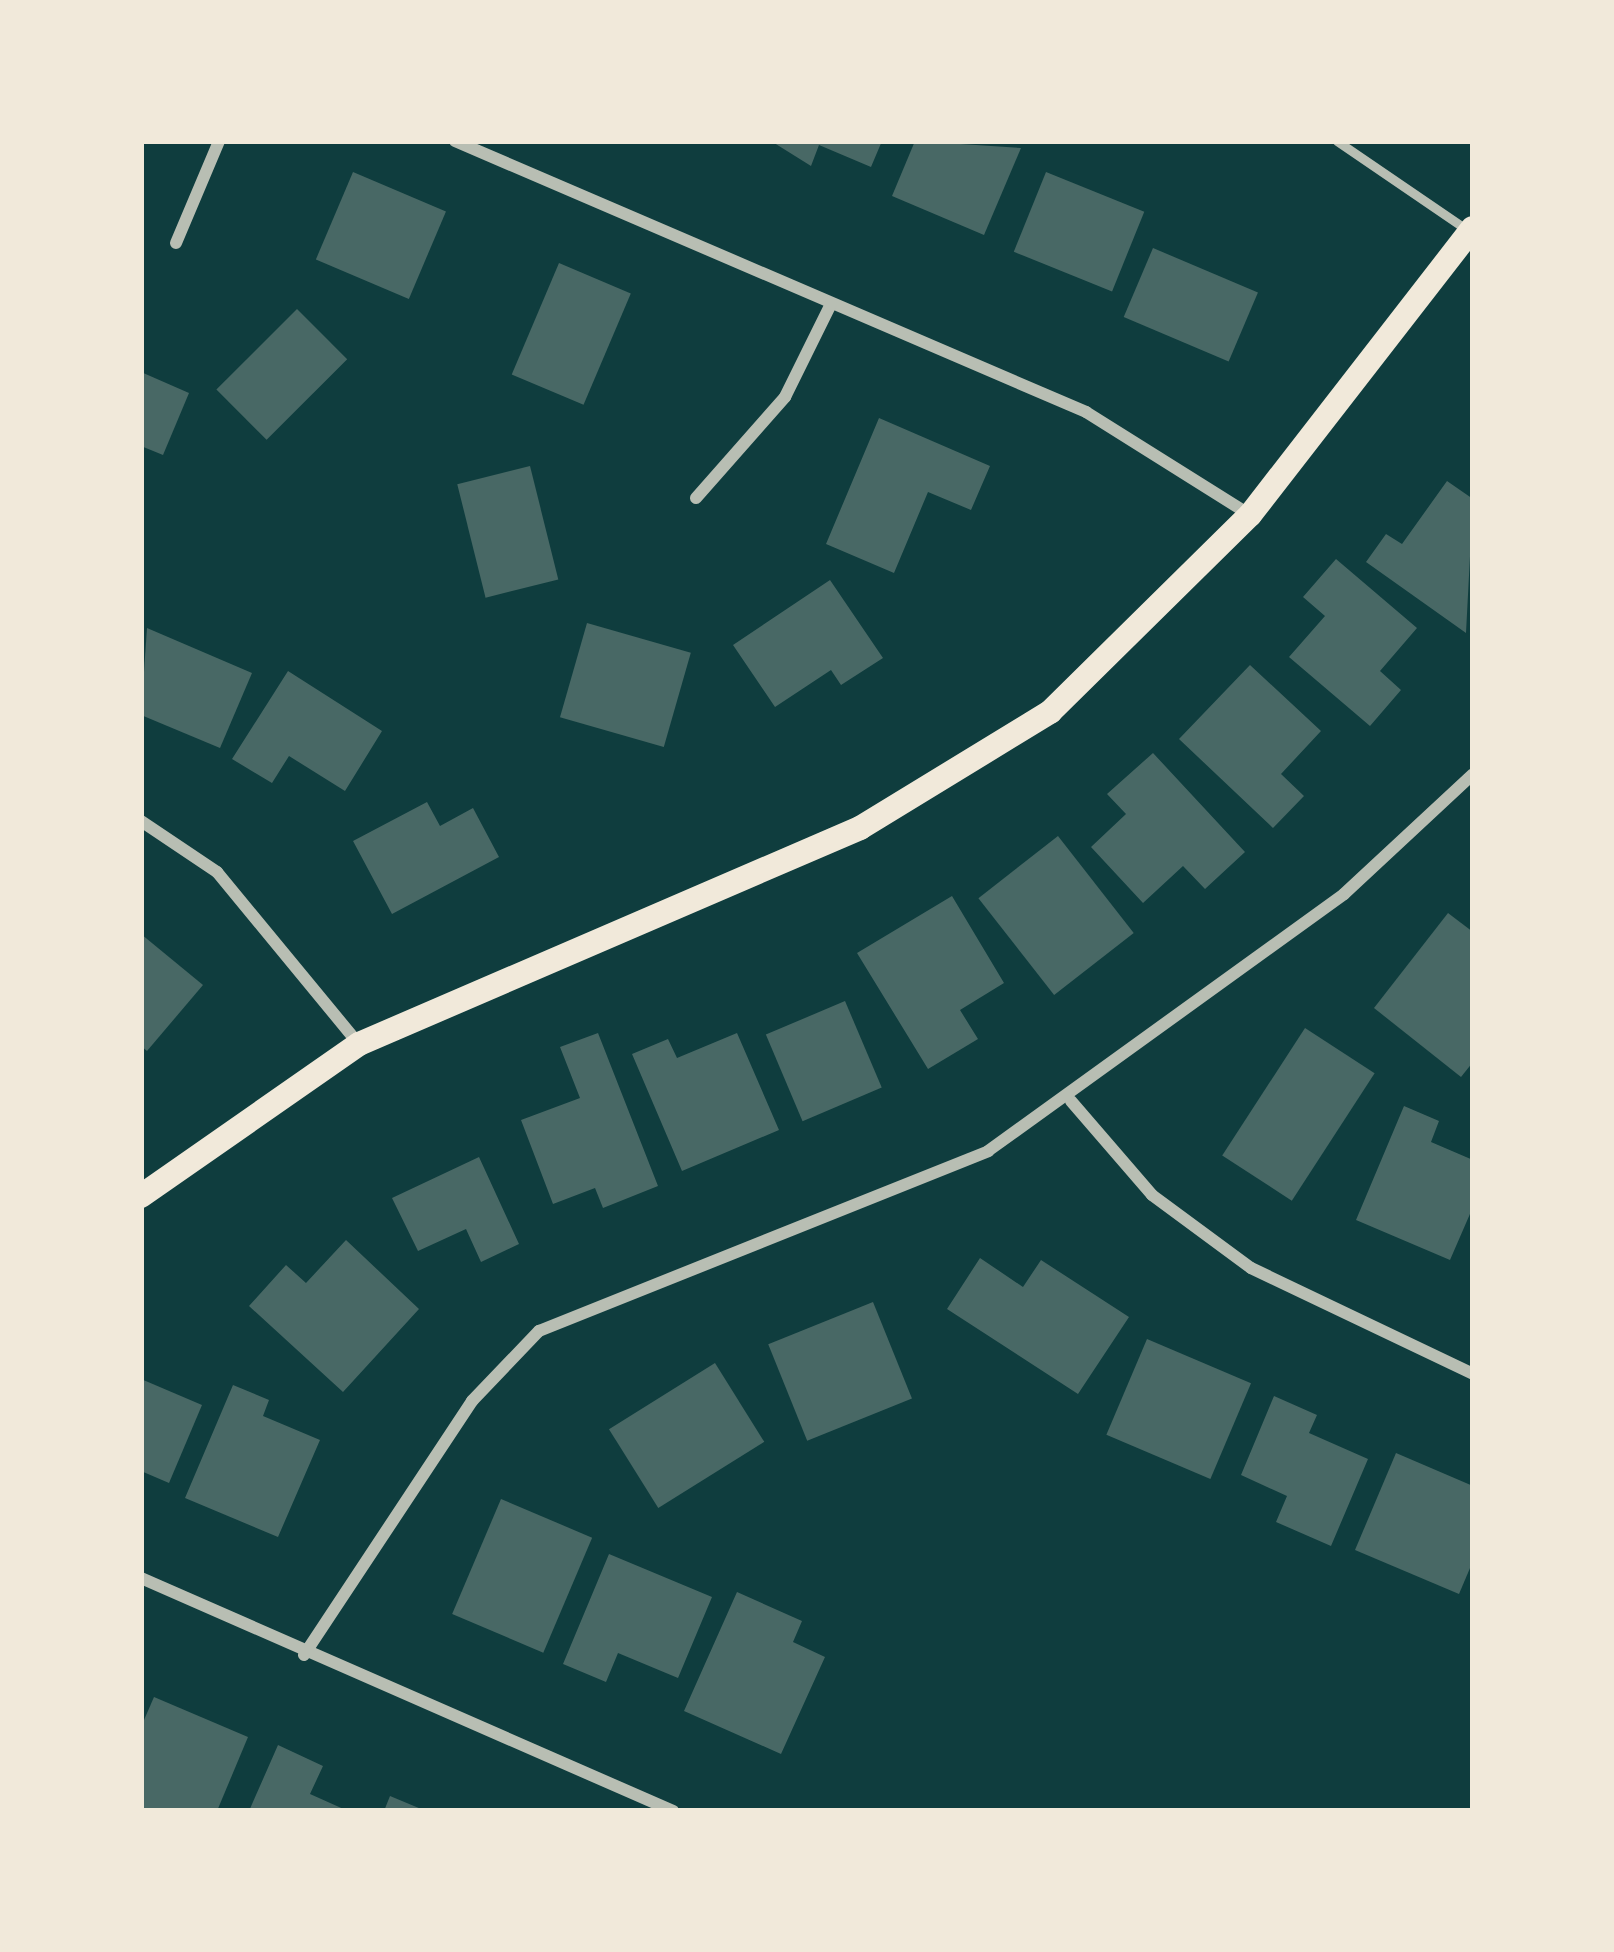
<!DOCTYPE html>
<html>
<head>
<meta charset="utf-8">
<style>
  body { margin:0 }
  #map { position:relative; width:1614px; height:1952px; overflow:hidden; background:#0f3d3e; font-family:"Open Sans",sans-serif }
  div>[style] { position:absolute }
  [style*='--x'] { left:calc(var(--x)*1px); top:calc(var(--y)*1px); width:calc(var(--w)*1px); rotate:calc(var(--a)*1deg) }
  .building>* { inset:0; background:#486865; transform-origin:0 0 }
  .service>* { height:9px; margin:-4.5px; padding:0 4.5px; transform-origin:4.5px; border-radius:4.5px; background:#b8beb3 }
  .minor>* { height:12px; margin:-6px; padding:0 6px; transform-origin:6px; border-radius:6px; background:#b8beb3 }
  .secondary>* { height:24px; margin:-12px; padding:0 12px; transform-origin:12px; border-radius:12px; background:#f1e9da }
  span { translate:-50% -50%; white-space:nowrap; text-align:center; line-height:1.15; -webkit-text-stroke:9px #f1e9da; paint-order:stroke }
  .frame { position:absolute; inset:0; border:144px solid #f1e9da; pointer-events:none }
</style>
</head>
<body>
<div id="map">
  <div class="building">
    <i style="clip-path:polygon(771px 141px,882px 141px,871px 167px,819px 145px,811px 166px)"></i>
    <i style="clip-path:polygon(915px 141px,1021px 148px,984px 235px,892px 196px)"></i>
    <i style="left:353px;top:172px;width:101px;height:95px;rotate:23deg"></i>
    <i style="left:1046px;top:172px;width:106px;height:86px;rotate:22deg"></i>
    <i style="left:1153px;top:248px;width:114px;height:75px;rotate:23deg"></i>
    <i style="left:559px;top:263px;width:78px;height:121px;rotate:23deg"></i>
    <i style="left:297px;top:309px;width:71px;height:114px;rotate:45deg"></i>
    <i style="clip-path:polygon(141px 372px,189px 393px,163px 455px,141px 446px)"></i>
    <i style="clip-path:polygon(879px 418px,990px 466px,971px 510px,928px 492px,894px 573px,826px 544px)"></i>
    <i style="left:530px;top:466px;width:117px;height:75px;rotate:76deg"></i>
    <i style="clip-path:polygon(1447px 481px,1473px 499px,1466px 633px,1366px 562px,1386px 534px,1402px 544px)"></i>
    <i style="clip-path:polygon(1336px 559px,1417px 628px,1380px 671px,1401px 690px,1370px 726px,1289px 657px,1325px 616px,1303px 597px)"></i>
    <i style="clip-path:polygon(830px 580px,883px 658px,841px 685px,831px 670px,775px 707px,733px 645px)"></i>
    <i style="left:587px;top:623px;width:108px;height:98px;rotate:16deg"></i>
    <i style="clip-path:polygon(147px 628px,252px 673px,220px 748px,141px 715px)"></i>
    <i style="clip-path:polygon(1250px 665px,1321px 731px,1281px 774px,1304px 796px,1273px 828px,1179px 739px)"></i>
    <i style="clip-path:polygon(288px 671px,382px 731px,345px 791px,289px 756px,272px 783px,232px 759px)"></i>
    <i style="clip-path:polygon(1153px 753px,1245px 852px,1205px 889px,1183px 866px,1143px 903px,1091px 847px,1126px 814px,1107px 794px)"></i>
    <i style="clip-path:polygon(427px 802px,440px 826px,473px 808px,499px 857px,392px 914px,353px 841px)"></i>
    <i style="left:1058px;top:836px;width:123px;height:101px;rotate:52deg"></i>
    <i style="clip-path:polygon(952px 896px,1004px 983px,960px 1010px,978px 1039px,928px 1069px,857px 953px)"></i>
    <i style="clip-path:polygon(1448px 913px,1473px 932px,1473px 1062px,1461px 1077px,1374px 1008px)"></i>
    <i style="clip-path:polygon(141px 934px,203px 985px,147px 1051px,141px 1046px)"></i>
    <i style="left:845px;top:1001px;width:94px;height:86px;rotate:67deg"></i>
    <i style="left:1305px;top:1028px;width:83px;height:152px;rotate:33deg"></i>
    <i style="clip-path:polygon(598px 1033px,658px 1186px,603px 1208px,595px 1188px,553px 1204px,521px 1120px,580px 1098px,560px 1047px)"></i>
    <i style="clip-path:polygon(737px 1033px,779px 1130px,682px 1171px,632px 1054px,668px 1039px,677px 1058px)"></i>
    <i style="clip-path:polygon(1404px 1106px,1439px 1121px,1431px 1142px,1473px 1160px,1473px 1207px,1450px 1260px,1356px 1220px)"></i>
    <i style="clip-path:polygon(479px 1157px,519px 1244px,481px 1262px,466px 1229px,418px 1251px,392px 1198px)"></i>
    <i style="clip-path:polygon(346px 1240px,419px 1309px,343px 1392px,249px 1306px,286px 1265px,306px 1283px)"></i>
    <i style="clip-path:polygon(980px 1258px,1023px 1287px,1041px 1260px,1129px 1317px,1078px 1394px,947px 1309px)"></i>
    <i style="left:873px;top:1302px;width:104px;height:113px;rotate:68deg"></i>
    <i style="left:1147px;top:1339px;width:113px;height:104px;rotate:23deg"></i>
    <i style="left:715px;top:1363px;width:93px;height:125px;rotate:58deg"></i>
    <i style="clip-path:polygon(141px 1379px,202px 1405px,169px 1483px,141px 1471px)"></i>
    <i style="clip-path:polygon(233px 1385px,269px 1400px,263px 1416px,320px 1440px,278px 1537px,185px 1498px)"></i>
    <i style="clip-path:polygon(1274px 1396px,1317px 1415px,1309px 1433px,1368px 1459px,1331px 1546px,1276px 1522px,1287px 1496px,1241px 1475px)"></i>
    <i style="clip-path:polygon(1396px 1453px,1473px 1486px,1473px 1561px,1459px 1594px,1355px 1550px)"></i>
    <i style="left:501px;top:1499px;width:99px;height:125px;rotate:23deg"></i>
    <i style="clip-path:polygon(609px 1554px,712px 1597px,678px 1678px,618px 1653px,606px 1682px,563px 1664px)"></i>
    <i style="clip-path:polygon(737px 1592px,802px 1621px,793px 1642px,825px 1657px,781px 1754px,684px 1711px)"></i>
    <i style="clip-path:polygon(154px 1697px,248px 1737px,217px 1811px,141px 1811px,141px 1727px)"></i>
    <i style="clip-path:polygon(278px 1745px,323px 1766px,310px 1794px,348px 1811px,249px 1811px)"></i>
    <i style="clip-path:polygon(390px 1796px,426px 1811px,384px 1811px)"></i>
  </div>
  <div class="service">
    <i style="--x:1337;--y:141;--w:156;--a:34.3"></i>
  </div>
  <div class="minor">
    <i style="--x:455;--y:141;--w:687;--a:23.24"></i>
    <i style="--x:1086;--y:412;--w:194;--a:32.1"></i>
    <i style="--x:176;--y:243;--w:111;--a:-67.1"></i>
    <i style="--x:696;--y:498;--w:135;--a:-48.6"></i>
    <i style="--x:785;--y:397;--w:104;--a:-63.7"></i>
    <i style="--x:141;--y:821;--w:92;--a:33.9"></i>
    <i style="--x:217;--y:872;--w:223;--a:50.5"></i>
    <i style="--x:1071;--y:1101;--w:124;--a:49.2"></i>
    <i style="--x:1152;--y:1195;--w:123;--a:36.4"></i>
    <i style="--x:1251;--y:1268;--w:246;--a:25.5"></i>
    <i style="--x:141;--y:1578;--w:581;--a:23.65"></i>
    <i style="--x:304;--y:1655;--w:305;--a:-56.5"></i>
    <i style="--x:472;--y:1401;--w:97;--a:-46.3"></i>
    <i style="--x:539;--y:1331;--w:484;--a:-21.8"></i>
    <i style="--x:988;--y:1151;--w:439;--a:-35.8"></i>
    <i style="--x:1344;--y:894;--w:176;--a:-42.9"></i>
  </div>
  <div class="secondary">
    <i style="--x:141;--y:1196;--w:266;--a:-34.9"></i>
    <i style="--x:359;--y:1044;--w:546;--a:-23.32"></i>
    <i style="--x:860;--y:828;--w:223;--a:-31.4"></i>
    <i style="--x:1050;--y:712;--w:281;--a:-44.6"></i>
    <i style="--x:1250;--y:515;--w:363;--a:-52.2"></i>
  </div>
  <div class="frame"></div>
</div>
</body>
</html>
